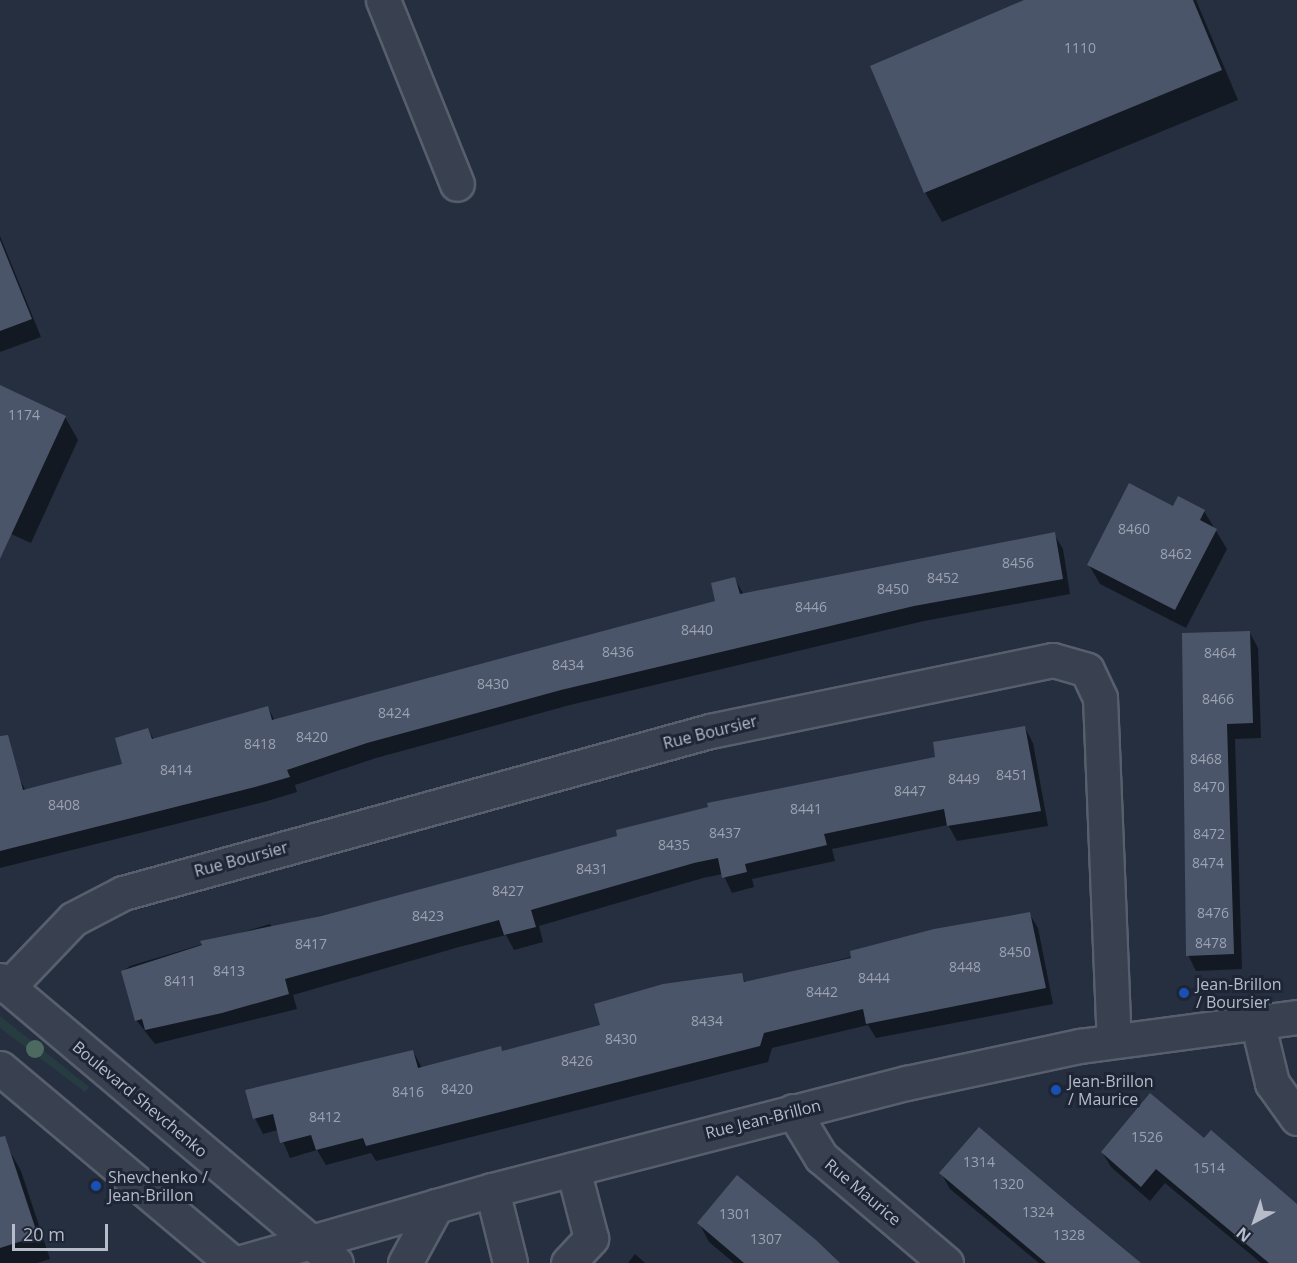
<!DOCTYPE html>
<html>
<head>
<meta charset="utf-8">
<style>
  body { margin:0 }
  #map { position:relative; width:1297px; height:1263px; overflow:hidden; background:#252f40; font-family:"Open Sans",sans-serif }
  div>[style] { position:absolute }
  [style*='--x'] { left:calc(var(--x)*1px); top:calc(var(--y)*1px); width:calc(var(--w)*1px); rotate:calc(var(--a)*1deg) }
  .green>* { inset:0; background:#273c41 }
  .shadow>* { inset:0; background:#0007 }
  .building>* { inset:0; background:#4b5569 }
  .roads { filter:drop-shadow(2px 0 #575f6d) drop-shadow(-2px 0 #575f6d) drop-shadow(0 2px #575f6d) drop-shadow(0 -2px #575f6d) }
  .minor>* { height:33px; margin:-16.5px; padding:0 16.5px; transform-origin:16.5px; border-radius:16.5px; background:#394150 }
  .trees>* { width:18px; height:18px; margin:-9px; border-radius:50%; background:#4d6a60 }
  .dots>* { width:16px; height:16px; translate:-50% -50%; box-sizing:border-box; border:3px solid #1e2635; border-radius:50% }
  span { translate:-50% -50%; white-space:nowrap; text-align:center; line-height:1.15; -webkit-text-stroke:6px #1e2635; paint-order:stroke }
  .number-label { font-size:14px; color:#9ba2b2 }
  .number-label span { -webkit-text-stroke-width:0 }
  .street-label { font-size:16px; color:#b6bcca }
  .poi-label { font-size:16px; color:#b6bcca }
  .left { translate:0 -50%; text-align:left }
  .north { position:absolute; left:1225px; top:1191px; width:60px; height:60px; -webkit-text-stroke:4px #1e2635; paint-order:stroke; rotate:220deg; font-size:16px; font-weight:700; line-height:24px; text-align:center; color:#b6bcca }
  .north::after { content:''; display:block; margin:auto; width:21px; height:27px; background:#b6bcca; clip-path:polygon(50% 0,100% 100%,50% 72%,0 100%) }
  .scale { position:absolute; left:12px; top:1224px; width:96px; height:27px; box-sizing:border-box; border:3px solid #b6bcca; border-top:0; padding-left:8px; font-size:18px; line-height:21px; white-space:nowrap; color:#b6bcca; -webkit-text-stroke:4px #1e2635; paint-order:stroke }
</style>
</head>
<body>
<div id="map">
  <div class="green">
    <i style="clip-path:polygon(0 1016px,89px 1087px,85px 1092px,0 1028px)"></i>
  </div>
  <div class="shadow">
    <i style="clip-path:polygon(1027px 0,1196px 0,1238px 100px,942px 222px,925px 192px)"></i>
    <i style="clip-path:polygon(0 236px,41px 337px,0 352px)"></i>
    <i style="clip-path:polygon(65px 417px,78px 440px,31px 543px,0 529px)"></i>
    <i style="clip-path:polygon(1173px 508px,1204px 511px,1227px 549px,1186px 628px,1100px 584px,1089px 565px)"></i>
    <i style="clip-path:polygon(1054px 534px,1063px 549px,1070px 594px,924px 621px,570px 705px,376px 758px,295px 785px,297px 792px,264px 802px,0 868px,0 783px,19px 778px,26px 791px,124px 765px,148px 729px,154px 740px,268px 708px,275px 721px,717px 602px,735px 579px,744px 595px)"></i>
    <i style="clip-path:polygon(1250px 633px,1258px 648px,1261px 738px,1235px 739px,1242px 969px,1196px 971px,1188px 955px,1184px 635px)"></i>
    <i style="clip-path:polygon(1025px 728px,1033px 743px,1048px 826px,957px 841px,948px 825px,909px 833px,832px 849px,835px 861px,752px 879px,754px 887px,732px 893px,723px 874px,703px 878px,539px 926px,543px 942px,514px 950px,506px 935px,459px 947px,293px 995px,297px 1009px,155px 1044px,137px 1021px,123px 971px,130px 966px,270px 924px,273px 928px,937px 758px)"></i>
    <i style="clip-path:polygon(1029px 913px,1038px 928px,1053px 1004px,876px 1038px,868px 1025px,772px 1048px,768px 1062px,376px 1161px,371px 1153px,326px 1165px,317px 1150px,290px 1158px,278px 1130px,263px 1134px,255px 1118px,413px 1051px,422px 1068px,503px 1053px,602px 1026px,741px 975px,746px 983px)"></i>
    <i style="clip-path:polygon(1204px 1141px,1297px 1204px,1297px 1263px,1261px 1263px,1165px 1183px,1150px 1201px,1111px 1167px,1102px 1152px)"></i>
    <i style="clip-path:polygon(8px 1148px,21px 1171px,50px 1259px,37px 1263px,0 1263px,0 1150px)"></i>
    <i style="clip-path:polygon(941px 1173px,1138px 1263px,1039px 1263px,950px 1189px)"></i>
    <i style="clip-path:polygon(699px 1223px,838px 1263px,734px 1263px,709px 1242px)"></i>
    <i style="clip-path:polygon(635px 1254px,645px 1263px,628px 1263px)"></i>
  </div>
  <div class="building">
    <i style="clip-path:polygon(1024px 0,1193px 0,1222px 70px,924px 193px,870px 66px)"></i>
    <i style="clip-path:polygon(0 240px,32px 319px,0 331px)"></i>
    <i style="clip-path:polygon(0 385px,66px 416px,0 559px)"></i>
    <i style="clip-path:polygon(1129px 483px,1173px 506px,1178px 496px,1205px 510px,1200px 520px,1217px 529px,1175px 610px,1087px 565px)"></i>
    <i style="clip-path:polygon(1055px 532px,1063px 579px,914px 606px,561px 690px,367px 743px,287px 770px,290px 777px,255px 787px,0 851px,0 736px,8px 735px,23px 790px,122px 764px,115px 738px,148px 728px,152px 739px,268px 706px,272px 720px,715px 601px,711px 583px,735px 577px,740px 594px)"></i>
    <i style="clip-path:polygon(1250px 631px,1253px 723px,1227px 724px,1234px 954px,1186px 956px,1182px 633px)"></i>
    <i style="clip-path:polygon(1025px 726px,1041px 811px,947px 826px,944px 809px,900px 818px,824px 834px,827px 845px,745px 864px,747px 872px,722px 878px,718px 858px,694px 863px,531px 910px,536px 927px,504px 935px,499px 920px,285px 979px,289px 994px,222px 1013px,145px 1030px,142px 1019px,135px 1021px,121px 971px,202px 945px,200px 941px,321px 916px,617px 836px,616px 830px,708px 807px,707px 803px,935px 757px,933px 742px)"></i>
    <i style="clip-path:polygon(1030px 912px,1046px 988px,866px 1024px,863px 1009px,764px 1033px,760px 1046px,366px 1146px,363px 1138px,316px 1150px,311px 1135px,280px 1143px,273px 1114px,253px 1119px,245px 1090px,413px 1050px,418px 1068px,501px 1046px,502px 1051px,600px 1025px,594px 1004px,663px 984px,742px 973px,744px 982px,851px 958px,850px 951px,934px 929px)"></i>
    <i style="clip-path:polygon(1150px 1093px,1204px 1138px,1211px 1130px,1297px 1204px,1297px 1263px,1269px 1263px,1156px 1169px,1141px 1187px,1101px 1152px)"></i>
    <i style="clip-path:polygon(979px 1127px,1072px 1206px,1141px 1263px,1046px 1263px,939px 1173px)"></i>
    <i style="clip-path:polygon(5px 1136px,38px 1236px,0 1248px,0 1137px)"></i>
    <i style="clip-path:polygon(737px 1175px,816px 1240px,840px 1263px,744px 1263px,697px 1223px)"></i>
  </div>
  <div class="roads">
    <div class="minor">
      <i style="--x:383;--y:0;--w:198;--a:68.1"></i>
      <i style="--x:0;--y:980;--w:439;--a:40.1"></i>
      <i style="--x:8;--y:987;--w:94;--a:-46.3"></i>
      <i style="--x:73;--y:919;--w:56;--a:-27.5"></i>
      <i style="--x:123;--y:893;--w:609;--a:-15.43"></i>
      <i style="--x:710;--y:731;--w:350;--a:-11.7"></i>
      <i style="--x:1053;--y:660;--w:35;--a:16"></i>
      <i style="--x:1087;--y:670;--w:31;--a:65"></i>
      <i style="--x:1100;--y:698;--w:342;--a:87.7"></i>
      <i style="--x:1257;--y:1021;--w:64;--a:76.4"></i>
      <i style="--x:1272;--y:1083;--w:43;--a:54.5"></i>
      <i style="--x:0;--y:1068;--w:303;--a:40"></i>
      <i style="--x:793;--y:1111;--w:54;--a:58.7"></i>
      <i style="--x:821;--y:1157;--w:164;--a:40.3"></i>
      <i style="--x:492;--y:1190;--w:75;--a:76.1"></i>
      <i style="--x:238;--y:1263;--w:264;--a:-16"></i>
      <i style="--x:492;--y:1190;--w:429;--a:-14.5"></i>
      <i style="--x:907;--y:1083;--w:177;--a:-12.1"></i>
      <i style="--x:1080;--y:1046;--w:219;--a:-7.6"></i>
      <i style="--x:405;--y:1263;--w:65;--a:-61.5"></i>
      <i style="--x:568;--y:1263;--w:34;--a:-47"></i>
      <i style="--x:591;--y:1238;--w:71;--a:-104.6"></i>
    </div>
  </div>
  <div class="trees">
    <i style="left:35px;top:1049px"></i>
  </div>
  <div class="dots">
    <i style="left:1184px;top:993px;background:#1a4fb4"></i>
    <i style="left:1056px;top:1090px;background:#1a4fb4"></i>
    <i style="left:96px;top:1186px;background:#1a4fb4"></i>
  </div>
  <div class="number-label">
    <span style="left:1080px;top:48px">1110</span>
    <span style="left:24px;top:415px">1174</span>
    <span style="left:1134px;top:529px">8460</span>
    <span style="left:1176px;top:554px">8462</span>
    <span style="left:1018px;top:563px">8456</span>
    <span style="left:943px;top:578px">8452</span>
    <span style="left:893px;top:589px">8450</span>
    <span style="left:811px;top:607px">8446</span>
    <span style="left:697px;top:630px">8440</span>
    <span style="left:618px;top:652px">8436</span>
    <span style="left:1220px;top:653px">8464</span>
    <span style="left:568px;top:665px">8434</span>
    <span style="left:493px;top:684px">8430</span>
    <span style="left:1218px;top:699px">8466</span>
    <span style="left:394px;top:713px">8424</span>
    <span style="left:312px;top:737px">8420</span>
    <span style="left:260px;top:744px">8418</span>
    <span style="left:1206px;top:759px">8468</span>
    <span style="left:176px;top:770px">8414</span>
    <span style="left:1012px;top:775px">8451</span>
    <span style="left:964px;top:779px">8449</span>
    <span style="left:1209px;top:787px">8470</span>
    <span style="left:910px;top:791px">8447</span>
    <span style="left:64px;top:805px">8408</span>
    <span style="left:806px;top:809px">8441</span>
    <span style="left:725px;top:833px">8437</span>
    <span style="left:1209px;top:834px">8472</span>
    <span style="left:674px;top:845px">8435</span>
    <span style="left:1208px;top:863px">8474</span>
    <span style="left:592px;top:869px">8431</span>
    <span style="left:508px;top:891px">8427</span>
    <span style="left:1213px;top:913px">8476</span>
    <span style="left:428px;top:916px">8423</span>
    <span style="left:1211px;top:943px">8478</span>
    <span style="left:311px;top:944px">8417</span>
    <span style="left:1015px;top:952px">8450</span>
    <span style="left:965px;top:967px">8448</span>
    <span style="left:229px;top:971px">8413</span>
    <span style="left:874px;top:978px">8444</span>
    <span style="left:180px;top:981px">8411</span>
    <span style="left:822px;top:992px">8442</span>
    <span style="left:707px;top:1021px">8434</span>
    <span style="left:621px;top:1039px">8430</span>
    <span style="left:577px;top:1061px">8426</span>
    <span style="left:457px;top:1089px">8420</span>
    <span style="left:408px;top:1092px">8416</span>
    <span style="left:325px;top:1117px">8412</span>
    <span style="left:1147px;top:1137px">1526</span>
    <span style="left:979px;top:1162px">1314</span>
    <span style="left:1209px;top:1168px">1514</span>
    <span style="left:1008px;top:1184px">1320</span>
    <span style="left:1038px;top:1212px">1324</span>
    <span style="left:735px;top:1214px">1301</span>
    <span style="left:1069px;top:1235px">1328</span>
    <span style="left:766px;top:1239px">1307</span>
  </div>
  <div class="street-label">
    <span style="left:710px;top:732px;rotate:-14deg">Rue Boursier</span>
    <span style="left:241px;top:859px;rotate:-15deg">Rue Boursier</span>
    <span style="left:140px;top:1099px;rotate:40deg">Boulevard Shevchenko</span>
    <span style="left:763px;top:1119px;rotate:-14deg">Rue Jean-Brillon</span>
    <span style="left:863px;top:1192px;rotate:40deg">Rue Maurice</span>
  </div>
  <div class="poi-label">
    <span class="left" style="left:1196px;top:993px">Jean-Brillon<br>/ Boursier</span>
    <span class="left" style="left:1068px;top:1090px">Jean-Brillon<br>/ Maurice</span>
    <span class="left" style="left:108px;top:1186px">Shevchenko /<br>Jean-Brillon</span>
  </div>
  <div class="north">N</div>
  <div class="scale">20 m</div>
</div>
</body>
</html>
